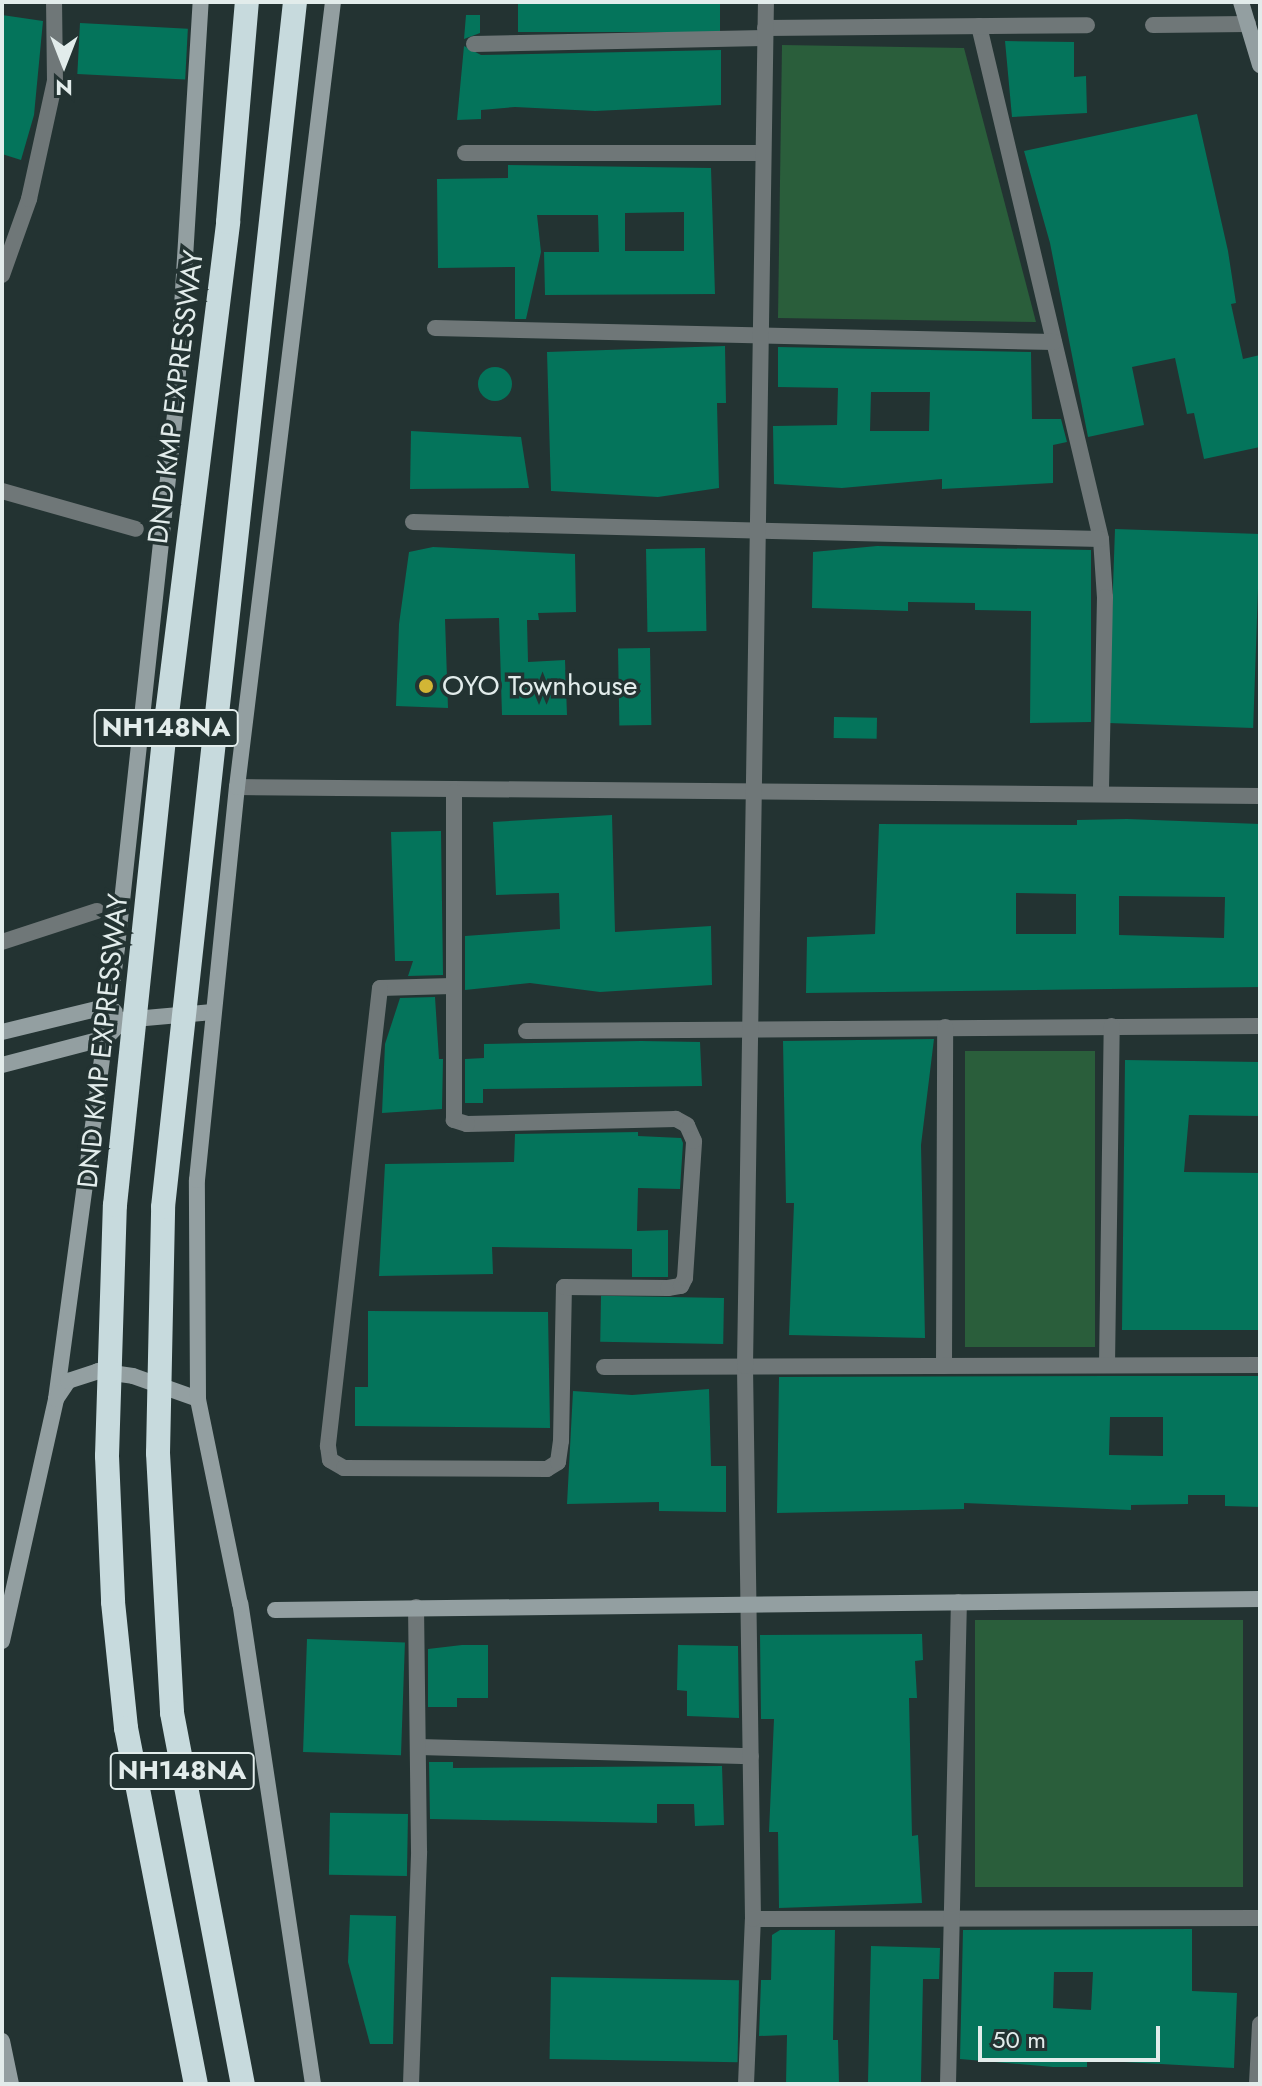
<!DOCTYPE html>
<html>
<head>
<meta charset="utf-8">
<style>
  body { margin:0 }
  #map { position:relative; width:1262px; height:2086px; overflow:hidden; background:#233332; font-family:Jost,sans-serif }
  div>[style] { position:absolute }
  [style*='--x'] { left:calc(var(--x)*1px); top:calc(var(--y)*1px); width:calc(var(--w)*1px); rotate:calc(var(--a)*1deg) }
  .green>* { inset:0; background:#2a5e3b; transform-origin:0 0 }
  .building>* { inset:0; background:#04745b; transform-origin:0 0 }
  .round { border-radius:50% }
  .street>* { height:16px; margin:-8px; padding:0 8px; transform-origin:8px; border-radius:8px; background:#6f7778 }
  .secondary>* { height:16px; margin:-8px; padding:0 8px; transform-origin:8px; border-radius:8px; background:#939fa1 }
  .highway>* { height:24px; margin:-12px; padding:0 12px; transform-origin:12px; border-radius:12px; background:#c7dadd }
  .highway-bridge>* { height:24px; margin:-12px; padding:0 12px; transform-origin:12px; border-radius:12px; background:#c7dadd }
  .dots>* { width:22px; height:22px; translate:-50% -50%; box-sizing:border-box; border:4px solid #233332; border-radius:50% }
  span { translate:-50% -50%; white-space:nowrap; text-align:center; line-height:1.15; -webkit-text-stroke:7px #233332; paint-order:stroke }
  .shield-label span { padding:2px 6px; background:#233332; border:2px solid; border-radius:6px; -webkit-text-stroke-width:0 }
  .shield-label { font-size:26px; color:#e2eceb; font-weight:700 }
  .street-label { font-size:28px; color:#e2eceb }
  .poi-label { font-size:28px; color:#e2eceb }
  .left { translate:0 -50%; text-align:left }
  .frame { position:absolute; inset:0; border:4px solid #e2eceb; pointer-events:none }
  .north { position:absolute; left:24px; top:24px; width:80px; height:80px; -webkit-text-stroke:6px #233332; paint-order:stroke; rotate:180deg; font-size:22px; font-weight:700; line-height:32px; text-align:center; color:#e2eceb }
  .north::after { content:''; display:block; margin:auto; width:28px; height:36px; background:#e2eceb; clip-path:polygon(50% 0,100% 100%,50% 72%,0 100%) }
  .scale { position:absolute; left:978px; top:2026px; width:182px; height:36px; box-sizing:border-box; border:4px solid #e2eceb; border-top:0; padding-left:10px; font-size:24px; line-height:28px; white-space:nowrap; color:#e2eceb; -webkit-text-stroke:6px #233332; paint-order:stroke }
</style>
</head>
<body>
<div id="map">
  <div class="green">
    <i style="clip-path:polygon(782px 45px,964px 48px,1036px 322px,778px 318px)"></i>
    <i style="left:965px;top:1051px;width:130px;height:296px"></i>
    <i style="left:975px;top:1620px;width:268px;height:267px"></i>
  </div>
  <div class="building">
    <i style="left:518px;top:2px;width:202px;height:30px"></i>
    <i style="clip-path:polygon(2px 15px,43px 21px,34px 115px,21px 160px,2px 154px)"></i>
    <i style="clip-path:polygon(466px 15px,480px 15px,480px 33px,464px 39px)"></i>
    <i style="left:80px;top:23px;width:108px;height:51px;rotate:3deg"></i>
    <i style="clip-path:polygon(1005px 41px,1074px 42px,1074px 77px,1086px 76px,1087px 113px,1012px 117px)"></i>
    <i style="clip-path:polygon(464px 46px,481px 55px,721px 50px,721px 105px,595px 111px,515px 107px,481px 110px,481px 119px,457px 120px)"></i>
    <i style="clip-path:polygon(1197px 114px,1228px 251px,1236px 303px,1231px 304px,1243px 359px,1260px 355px,1260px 447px,1204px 459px,1194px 413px,1187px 414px,1175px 358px,1132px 367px,1144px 425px,1088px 437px,1050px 243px,1024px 151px)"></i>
    <i style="clip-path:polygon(evenodd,508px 165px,711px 168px,715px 294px,545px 295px,544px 252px,599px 252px,598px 215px,537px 215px,541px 252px,526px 319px,515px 319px,515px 267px,438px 268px,437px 179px,508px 178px,508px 165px,684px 212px,684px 251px,625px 251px,625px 213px,684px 212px)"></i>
    <i style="clip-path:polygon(725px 346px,726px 403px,717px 403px,719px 488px,658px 497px,551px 491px,547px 352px)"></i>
    <i style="clip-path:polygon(evenodd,778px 347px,1031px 352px,1032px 419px,1061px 419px,1067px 442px,1053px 445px,1053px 483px,942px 489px,942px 479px,842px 488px,774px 484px,773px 426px,837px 425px,838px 388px,778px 387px,778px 347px,871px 392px,930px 392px,929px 431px,870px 431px,871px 392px)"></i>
    <i class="round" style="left:478px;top:367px;width:34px;height:34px"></i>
    <i style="clip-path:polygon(411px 431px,521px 437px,529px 488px,410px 489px)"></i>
    <i style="left:1115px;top:529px;width:145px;height:194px;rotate:2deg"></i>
    <i style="clip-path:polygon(877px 546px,1091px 550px,1091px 722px,1030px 723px,1031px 611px,975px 610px,975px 603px,908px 602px,908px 611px,812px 608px,813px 552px)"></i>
    <i style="clip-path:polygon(433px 547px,575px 554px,576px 612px,538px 613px,539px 620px,527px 620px,528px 662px,565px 660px,567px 715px,502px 715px,499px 618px,445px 619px,448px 708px,396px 706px,399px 624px,409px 552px)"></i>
    <i style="left:705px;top:548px;width:83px;height:59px;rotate:89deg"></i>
    <i style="left:650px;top:648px;width:77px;height:32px;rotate:89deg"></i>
    <i style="left:834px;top:717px;width:43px;height:21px;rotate:1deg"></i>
    <i style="clip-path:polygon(612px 815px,615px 932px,711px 926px,712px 985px,600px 992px,530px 983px,465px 990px,465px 936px,560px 929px,559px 893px,496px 895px,493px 822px)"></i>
    <i style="clip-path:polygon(evenodd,1127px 819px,1260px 824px,1260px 987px,806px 993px,807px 937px,875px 934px,879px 824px,1077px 825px,1077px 820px,1127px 819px,1016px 893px,1076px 894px,1076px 934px,1016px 934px,1016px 893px,1127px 819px,1119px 896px,1225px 897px,1224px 938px,1119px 935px,1119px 896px)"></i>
    <i style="clip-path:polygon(441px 831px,443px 975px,408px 976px,413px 961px,395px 961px,391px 832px)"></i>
    <i style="clip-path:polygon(435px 997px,439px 1059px,443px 1059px,442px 1109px,382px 1113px,385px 1044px,400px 998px)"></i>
    <i style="clip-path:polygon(934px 1039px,921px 1145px,925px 1338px,789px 1335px,794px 1203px,786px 1203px,783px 1041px)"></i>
    <i style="clip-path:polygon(641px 1041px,700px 1042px,702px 1086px,483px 1089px,483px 1103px,465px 1103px,465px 1059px,484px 1058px,484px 1044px)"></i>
    <i style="clip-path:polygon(1125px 1060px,1260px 1062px,1260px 1116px,1189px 1115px,1184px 1172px,1260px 1173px,1260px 1330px,1122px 1330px)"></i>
    <i style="clip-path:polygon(638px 1132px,638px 1136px,681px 1138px,683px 1143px,680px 1189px,638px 1188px,637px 1231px,668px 1230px,668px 1277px,632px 1277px,632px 1249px,492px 1247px,493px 1274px,379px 1276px,385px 1164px,514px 1162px,515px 1134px)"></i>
    <i style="left:724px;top:1298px;width:46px;height:123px;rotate:91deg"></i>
    <i style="clip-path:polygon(368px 1311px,548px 1312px,550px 1428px,355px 1426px,355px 1387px,368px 1387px)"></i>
    <i style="clip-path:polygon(evenodd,1110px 1376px,1260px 1376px,1260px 1507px,1225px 1506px,1225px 1495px,1188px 1495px,1188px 1504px,1131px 1505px,1131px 1510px,964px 1503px,964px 1509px,777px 1513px,779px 1377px,1110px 1376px,1110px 1417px,1163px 1417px,1163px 1456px,1109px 1455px,1110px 1417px)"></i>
    <i style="clip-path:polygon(709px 1389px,711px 1466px,726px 1466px,726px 1512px,659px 1511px,659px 1502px,567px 1504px,573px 1391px,632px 1395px)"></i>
    <i style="clip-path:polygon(922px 1634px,923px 1660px,915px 1661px,917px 1698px,909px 1698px,912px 1836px,918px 1835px,922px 1903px,779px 1908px,778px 1832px,769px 1832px,774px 1719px,761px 1719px,760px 1635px)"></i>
    <i style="left:307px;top:1639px;width:98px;height:113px;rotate:2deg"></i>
    <i style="clip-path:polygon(462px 1645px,488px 1645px,488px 1698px,457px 1698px,457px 1707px,428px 1707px,428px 1649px)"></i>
    <i style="clip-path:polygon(678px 1645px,738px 1646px,739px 1718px,687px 1716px,687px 1691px,677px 1690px)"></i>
    <i style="clip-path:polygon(429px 1762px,453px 1762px,453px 1768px,722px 1766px,724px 1825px,695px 1826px,694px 1804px,657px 1804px,657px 1823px,430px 1819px)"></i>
    <i style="left:408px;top:1814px;width:62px;height:78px;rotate:91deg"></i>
    <i style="clip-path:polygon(350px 1915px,396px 1916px,393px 2044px,370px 2044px,348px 1962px)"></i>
    <i style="clip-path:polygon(evenodd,1192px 1929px,1192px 1991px,1237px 1993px,1234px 2068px,1087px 2060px,1087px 2067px,1053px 2067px,960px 2059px,963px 1930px,1192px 1929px,1054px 1972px,1093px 1972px,1091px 2010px,1053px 2008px,1054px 1972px)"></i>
    <i style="clip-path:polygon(780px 1930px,835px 1930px,833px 2040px,838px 2040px,839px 2084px,786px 2084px,787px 2035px,759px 2036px,761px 1980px,771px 1980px,772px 1935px)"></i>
    <i style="clip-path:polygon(871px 1946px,940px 1948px,939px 1979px,923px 1979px,921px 2082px,868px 2082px)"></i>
    <i style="left:551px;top:1977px;width:188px;height:82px;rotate:1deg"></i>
  </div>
  <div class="street">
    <i style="--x:1153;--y:25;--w:95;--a:-0.6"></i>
    <i style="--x:979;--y:26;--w:527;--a:76.62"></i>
    <i style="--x:1101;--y:539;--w:58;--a:86.1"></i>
    <i style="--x:1105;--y:597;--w:197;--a:91.2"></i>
    <i style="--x:765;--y:28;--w:322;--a:-0.5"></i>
    <i style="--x:474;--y:44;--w:291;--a:-1.2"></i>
    <i style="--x:465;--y:153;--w:298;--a:0"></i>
    <i style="--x:2;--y:275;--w:81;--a:-70.4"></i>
    <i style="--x:29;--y:199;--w:121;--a:-77.6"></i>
    <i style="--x:55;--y:81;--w:79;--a:-90.7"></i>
    <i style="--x:435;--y:328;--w:619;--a:1.3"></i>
    <i style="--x:2;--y:491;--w:139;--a:15.8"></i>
    <i style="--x:413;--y:522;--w:688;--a:1.42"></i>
    <i style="--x:237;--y:787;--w:1023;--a:0.5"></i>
    <i style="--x:2;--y:942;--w:100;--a:-18.1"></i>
    <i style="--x:452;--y:986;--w:72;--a:178.4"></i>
    <i style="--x:380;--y:988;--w:461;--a:96.5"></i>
    <i style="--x:328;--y:1446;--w:14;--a:82"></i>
    <i style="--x:330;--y:1460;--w:16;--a:30"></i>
    <i style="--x:344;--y:1468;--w:203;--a:0.3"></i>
    <i style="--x:547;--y:1469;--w:13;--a:-32"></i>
    <i style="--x:558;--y:1462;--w:21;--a:-82"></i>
    <i style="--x:561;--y:1441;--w:154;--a:-88.9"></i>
    <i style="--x:564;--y:1287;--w:104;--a:0.6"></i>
    <i style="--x:668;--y:1288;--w:13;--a:-9"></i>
    <i style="--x:681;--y:1286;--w:9;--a:-63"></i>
    <i style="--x:685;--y:1278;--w:137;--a:-86.2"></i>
    <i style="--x:694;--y:1141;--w:17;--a:-114"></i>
    <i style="--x:687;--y:1125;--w:13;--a:-151"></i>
    <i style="--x:676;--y:1119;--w:209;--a:178.6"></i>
    <i style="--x:467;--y:1124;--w:14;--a:-163"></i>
    <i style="--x:454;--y:1120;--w:328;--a:-90"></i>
    <i style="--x:526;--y:1031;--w:734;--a:-0.39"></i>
    <i style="--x:1107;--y:1365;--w:339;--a:-89.2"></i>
    <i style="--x:944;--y:1366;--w:339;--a:-89.8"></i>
    <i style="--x:604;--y:1367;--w:656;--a:-0.17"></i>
    <i style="--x:419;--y:1747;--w:332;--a:1.6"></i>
    <i style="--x:753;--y:1919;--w:507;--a:-0.11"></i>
    <i style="--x:411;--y:2084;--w:233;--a:-88"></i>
    <i style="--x:419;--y:1851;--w:244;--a:-90.7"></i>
    <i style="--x:746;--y:2084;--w:165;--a:-87.6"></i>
    <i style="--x:753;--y:1919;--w:553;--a:-90.83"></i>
    <i style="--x:745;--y:1366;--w:1364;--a:-89.12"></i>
    <i style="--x:948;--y:2084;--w:482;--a:-88.7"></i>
    <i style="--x:1257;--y:2084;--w:60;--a:-87.1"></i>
  </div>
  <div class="secondary">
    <i style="--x:1241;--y:2;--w:66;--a:73.2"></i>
    <i style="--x:2;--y:1032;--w:110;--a:-13.7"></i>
    <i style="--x:109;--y:1006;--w:8;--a:45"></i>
    <i style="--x:2;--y:1065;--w:107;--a:-14.6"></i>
    <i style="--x:106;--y:1038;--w:25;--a:-47"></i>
    <i style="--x:123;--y:1020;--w:90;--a:-5.1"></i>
    <i style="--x:56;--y:1399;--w:456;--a:-82.3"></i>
    <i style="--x:117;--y:947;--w:545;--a:-83.79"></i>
    <i style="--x:176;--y:405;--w:404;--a:-86.5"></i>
    <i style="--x:275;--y:1610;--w:985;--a:-0.64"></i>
    <i style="--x:2;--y:1641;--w:248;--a:-77.4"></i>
    <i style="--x:56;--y:1399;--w:22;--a:-56"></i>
    <i style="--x:68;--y:1381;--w:32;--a:-18"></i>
    <i style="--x:98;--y:1371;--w:35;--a:8"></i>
    <i style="--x:133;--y:1376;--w:69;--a:19.5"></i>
    <i style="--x:2;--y:2041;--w:44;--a:78.2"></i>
    <i style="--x:313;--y:2084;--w:486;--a:-98.6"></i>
    <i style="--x:240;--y:1604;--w:209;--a:-101.6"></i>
    <i style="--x:198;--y:1399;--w:219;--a:-90.3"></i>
    <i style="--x:197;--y:1180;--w:395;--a:-84.2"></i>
    <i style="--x:237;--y:787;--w:791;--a:-83.03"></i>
  </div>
  <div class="highway">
    <i style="--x:158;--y:1453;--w:260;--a:86.9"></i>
    <i style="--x:172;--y:1713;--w:378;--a:79.2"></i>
    <i style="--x:107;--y:1456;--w:146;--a:87.6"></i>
    <i style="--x:113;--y:1602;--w:127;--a:84.1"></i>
    <i style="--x:126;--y:1728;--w:363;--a:78.9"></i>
  </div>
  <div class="highway-bridge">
    <i style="--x:158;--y:1453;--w:246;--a:-88.8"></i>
    <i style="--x:163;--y:1207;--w:1212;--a:-83.75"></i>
    <i style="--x:107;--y:1456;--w:251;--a:-88.2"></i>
    <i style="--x:115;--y:1205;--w:494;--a:-84"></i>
    <i style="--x:167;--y:714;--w:496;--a:-82.9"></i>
    <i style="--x:228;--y:222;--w:221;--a:-85.1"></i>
  </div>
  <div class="dots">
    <i style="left:426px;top:686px;background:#d2b635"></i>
  </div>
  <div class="shield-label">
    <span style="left:166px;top:728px">NH148NA</span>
    <span style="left:182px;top:1771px">NH148NA</span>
  </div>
  <div class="street-label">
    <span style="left:176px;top:397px;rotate:-83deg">DND KMP EXPRESSWAY</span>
    <span style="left:103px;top:1041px;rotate:-84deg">DND KMP EXPRESSWAY</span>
  </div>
  <div class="poi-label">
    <span class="left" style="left:442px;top:686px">OYO Townhouse</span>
  </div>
  <div class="frame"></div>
  <div class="north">N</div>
  <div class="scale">50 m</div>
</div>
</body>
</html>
